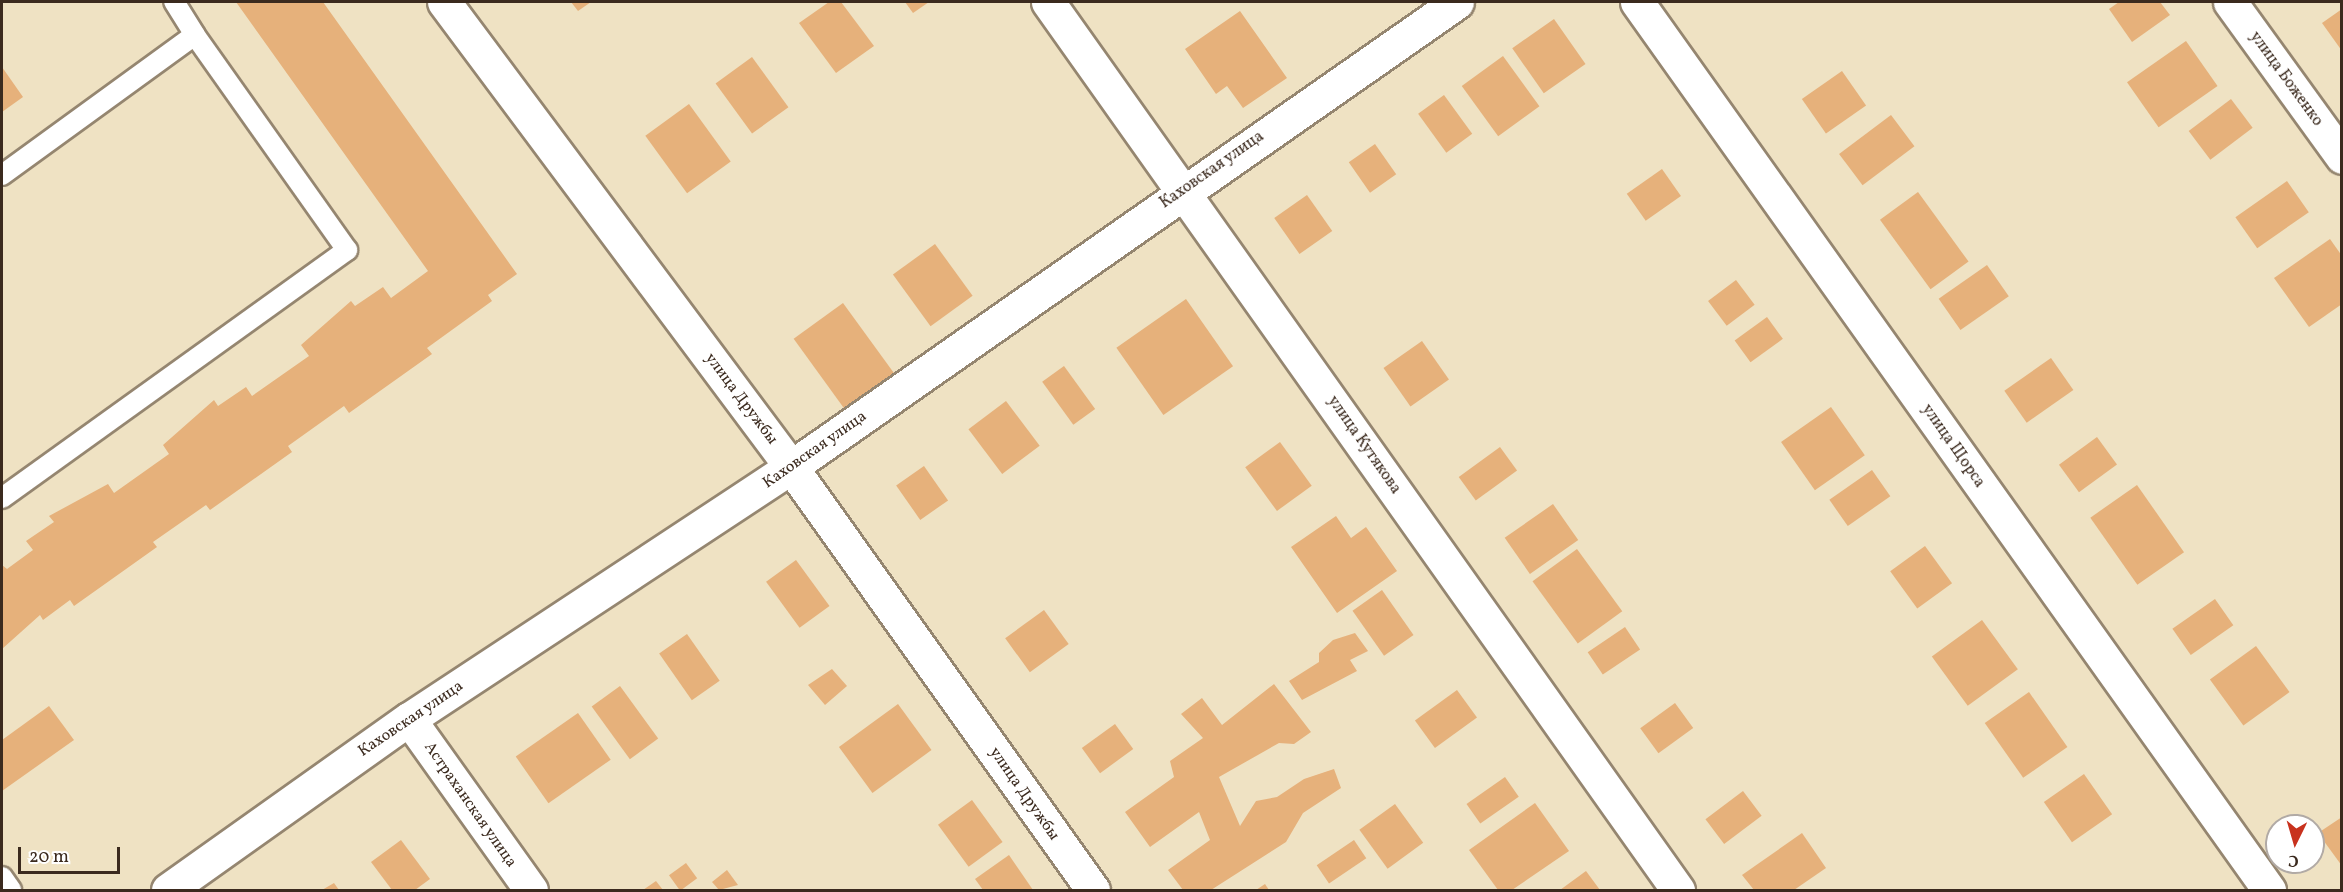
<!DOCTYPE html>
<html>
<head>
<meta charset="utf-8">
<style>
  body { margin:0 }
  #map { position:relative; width:2343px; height:892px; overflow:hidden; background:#efe2c3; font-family:Vollkorn,serif }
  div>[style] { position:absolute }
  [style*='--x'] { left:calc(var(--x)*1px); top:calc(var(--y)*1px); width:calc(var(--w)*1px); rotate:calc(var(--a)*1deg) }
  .building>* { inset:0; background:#e6b17b; transform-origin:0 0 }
  .roads { filter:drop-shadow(2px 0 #958670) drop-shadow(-2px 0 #958670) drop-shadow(0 2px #958670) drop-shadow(0 -2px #958670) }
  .lane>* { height:20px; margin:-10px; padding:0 10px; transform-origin:10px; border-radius:10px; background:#fff }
  .street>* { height:33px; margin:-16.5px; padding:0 16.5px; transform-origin:16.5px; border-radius:16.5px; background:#fff }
  .secondary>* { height:33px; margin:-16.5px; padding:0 16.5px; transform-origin:16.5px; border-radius:16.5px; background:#fff }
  span { translate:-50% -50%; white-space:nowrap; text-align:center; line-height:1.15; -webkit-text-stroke:6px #fff; paint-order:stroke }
  .street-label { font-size:16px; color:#3b2a1e }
  .frame { position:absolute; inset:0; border:3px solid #3b2a1e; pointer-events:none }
  .north { position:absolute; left:2265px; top:814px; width:60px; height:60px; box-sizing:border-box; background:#fff; border:2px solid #b1aaa5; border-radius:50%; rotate:185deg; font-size:16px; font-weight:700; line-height:24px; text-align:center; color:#3b2a1e }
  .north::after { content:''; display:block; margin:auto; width:21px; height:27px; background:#c8321e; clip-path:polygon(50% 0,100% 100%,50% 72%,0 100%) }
  .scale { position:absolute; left:18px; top:847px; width:102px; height:27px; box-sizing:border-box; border:3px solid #3b2a1e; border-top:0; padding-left:8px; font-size:18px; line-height:21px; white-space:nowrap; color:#3b2a1e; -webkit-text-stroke:4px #fff; paint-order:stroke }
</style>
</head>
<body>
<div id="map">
  <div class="building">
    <i style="clip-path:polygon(236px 2px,323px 2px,517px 274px,488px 295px,492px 301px,427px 348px,432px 354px,349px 413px,344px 406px,288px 446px,292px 452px,210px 510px,206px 505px,153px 542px,157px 547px,74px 606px,70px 600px,43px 620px,40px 615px,2px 649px,2px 565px,7px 569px,33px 550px,26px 541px,54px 522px,49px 516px,108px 484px,114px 493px,169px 454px,163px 445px,214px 400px,218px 406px,246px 387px,252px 396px,309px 356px,301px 345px,351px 301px,355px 306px,383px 287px,391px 298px,428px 271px)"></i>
    <i style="clip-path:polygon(571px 2px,591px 2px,578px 11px)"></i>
    <i style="clip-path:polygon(829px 2px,841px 2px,874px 46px,836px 73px,799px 23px)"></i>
    <i style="clip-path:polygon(905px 2px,929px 2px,913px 13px)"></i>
    <i style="clip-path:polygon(2119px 2px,2160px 2px,2170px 15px,2132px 42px,2109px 9px)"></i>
    <i style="clip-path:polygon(2342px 9px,2342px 51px,2322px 23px)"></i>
    <i style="clip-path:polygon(1240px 11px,1287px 78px,1243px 108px,1227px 86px,1216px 94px,1185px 49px)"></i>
    <i style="left:1554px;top:19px;width:55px;height:51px;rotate:55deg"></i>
    <i style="left:2186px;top:41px;width:55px;height:72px;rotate:55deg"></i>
    <i style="left:1503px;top:56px;width:62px;height:51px;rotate:54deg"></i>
    <i style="left:752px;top:57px;width:62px;height:45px;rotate:54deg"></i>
    <i style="clip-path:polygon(2px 67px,23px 97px,2px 112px)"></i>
    <i style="left:1842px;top:71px;width:42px;height:49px;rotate:55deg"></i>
    <i style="left:1444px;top:95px;width:48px;height:32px;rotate:54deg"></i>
    <i style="left:2231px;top:99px;width:36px;height:53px;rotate:53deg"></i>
    <i style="left:689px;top:104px;width:71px;height:54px;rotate:54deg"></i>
    <i style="left:1891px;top:115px;width:39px;height:65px;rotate:53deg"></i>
    <i style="left:1375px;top:144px;width:37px;height:32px;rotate:55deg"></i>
    <i style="left:1662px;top:169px;width:33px;height:43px;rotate:55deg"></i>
    <i style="left:2287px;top:181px;width:38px;height:63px;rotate:55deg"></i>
    <i style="left:1918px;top:192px;width:86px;height:47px;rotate:54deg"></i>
    <i style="left:1307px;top:195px;width:44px;height:40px;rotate:55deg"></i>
    <i style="clip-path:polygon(2330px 239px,2342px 256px,2342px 304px,2309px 327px,2274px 278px)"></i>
    <i style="left:935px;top:244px;width:64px;height:52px;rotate:54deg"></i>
    <i style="left:1987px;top:265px;width:38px;height:59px;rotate:55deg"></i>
    <i style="left:1736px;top:280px;width:31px;height:35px;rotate:53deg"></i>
    <i style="left:1186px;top:299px;width:82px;height:85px;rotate:55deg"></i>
    <i style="left:843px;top:303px;width:94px;height:61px;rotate:54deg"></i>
    <i style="left:1767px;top:317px;width:27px;height:40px;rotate:54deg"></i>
    <i style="left:1422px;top:341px;width:47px;height:47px;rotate:55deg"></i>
    <i style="left:2051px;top:358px;width:39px;height:57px;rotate:55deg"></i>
    <i style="left:1064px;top:366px;width:53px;height:27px;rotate:54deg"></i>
    <i style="left:1006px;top:401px;width:56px;height:47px;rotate:53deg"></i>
    <i style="left:1831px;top:407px;width:59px;height:61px;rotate:55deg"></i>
    <i style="left:2097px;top:437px;width:34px;height:47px;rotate:54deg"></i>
    <i style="left:1280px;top:442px;width:54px;height:43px;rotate:54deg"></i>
    <i style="left:1500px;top:447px;width:29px;height:51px;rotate:54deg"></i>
    <i style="left:924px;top:466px;width:42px;height:34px;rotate:55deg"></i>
    <i style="left:1872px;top:470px;width:32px;height:52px;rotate:55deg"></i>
    <i style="left:2137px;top:485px;width:82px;height:57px;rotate:55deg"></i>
    <i style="left:1553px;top:504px;width:44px;height:59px;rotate:55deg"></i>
    <i style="clip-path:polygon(1336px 516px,1351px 538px,1366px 527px,1397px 571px,1337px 613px,1291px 547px)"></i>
    <i style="left:1925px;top:546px;width:46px;height:43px;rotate:54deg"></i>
    <i style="left:1577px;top:549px;width:77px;height:55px;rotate:54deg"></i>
    <i style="left:796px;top:560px;width:57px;height:37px;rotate:54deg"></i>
    <i style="left:1382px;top:590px;width:55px;height:36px;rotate:55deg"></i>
    <i style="left:2215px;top:599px;width:32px;height:52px;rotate:55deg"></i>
    <i style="left:1044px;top:610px;width:42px;height:48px;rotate:54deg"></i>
    <i style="left:1982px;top:620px;width:61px;height:62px;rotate:54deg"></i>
    <i style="left:1625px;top:627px;width:27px;height:45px;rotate:56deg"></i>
    <i style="clip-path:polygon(1355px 633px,1368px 651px,1350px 660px,1357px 671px,1302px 700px,1289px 681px,1319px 662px,1319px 653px,1333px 640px)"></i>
    <i style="left:687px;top:634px;width:57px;height:34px;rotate:55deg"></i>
    <i style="left:2256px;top:646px;width:57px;height:57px;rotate:54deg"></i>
    <i style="clip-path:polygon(832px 669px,847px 686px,825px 705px,808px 685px)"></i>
    <i style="clip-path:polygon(1274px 684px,1311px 732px,1294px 744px,1279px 743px,1219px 777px,1240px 826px,1256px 801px,1277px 797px,1304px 779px,1334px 769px,1341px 788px,1303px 813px,1286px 842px,1211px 890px,1183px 890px,1168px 870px,1210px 840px,1199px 812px,1150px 847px,1125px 812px,1174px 777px,1170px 761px,1203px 738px,1181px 714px,1202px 698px,1222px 725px)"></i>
    <i style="left:620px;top:686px;width:65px;height:35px;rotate:54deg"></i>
    <i style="left:1457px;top:690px;width:34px;height:52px;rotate:54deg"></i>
    <i style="left:2029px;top:692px;width:67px;height:54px;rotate:55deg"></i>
    <i style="left:1675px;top:703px;width:31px;height:43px;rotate:54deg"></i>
    <i style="left:898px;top:704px;width:57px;height:73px;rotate:54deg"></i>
    <i style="clip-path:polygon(49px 706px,74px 740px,2px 791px,2px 740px)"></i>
    <i style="left:578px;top:713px;width:57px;height:76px;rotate:55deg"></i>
    <i style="left:1115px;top:724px;width:31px;height:41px;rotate:54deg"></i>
    <i style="left:2084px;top:774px;width:49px;height:49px;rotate:55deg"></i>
    <i style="left:1505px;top:777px;width:24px;height:47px;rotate:55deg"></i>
    <i style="left:1743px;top:791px;width:31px;height:47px;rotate:53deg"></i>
    <i style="left:972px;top:800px;width:52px;height:42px;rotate:54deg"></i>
    <i style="clip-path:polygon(1535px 803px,1569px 851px,1512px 890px,1498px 890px,1469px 850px)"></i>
    <i style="left:1395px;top:804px;width:48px;height:44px;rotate:54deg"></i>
    <i style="clip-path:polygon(2342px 817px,2342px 866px,2318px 833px)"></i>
    <i style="clip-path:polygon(1802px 833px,1826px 868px,1794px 890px,1754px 890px,1742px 875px)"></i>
    <i style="clip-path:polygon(401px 840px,430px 879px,415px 890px,392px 890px,371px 862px)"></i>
    <i style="left:1354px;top:840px;width:22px;height:45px;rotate:56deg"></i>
    <i style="clip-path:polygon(1009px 855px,1033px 890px,983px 890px,975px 879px)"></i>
    <i style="left:686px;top:863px;width:19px;height:21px;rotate:54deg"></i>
    <i style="clip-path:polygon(727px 870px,738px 885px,719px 890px,712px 882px)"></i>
    <i style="clip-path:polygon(1586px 871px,1600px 890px,1560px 890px)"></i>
    <i style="clip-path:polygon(656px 881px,663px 890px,643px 890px)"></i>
    <i style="clip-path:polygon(334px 883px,339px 890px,322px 890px)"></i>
    <i style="clip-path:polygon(1265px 884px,1269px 890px,1256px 890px)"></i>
  </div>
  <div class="roads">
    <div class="lane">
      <i style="--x:2;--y:175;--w:238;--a:-36"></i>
      <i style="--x:195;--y:35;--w:39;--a:-122"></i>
      <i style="--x:2;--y:498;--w:425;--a:-35.7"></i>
      <i style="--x:347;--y:250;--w:263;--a:-125.3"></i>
      <i style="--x:2;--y:877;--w:16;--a:55"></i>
    </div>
    <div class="street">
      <i style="--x:1048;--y:2;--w:1089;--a:54.65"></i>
      <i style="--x:1637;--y:2;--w:1090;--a:54.56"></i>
      <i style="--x:2230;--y:2;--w:191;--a:54.1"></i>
      <i style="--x:409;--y:719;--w:210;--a:54.5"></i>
      <i style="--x:1093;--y:890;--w:520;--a:-125.52"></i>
      <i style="--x:791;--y:467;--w:812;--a:-34.92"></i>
    </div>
    <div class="secondary">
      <i style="--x:168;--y:890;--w:296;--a:-35.4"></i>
      <i style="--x:409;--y:719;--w:458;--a:-33.4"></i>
      <i style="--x:791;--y:467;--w:580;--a:-126.73"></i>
    </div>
  </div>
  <div class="street-label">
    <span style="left:2286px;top:79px;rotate:54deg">улица Боженко</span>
    <span style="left:1212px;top:170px;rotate:-35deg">Каховская улица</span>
    <span style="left:741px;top:399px;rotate:53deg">улица Дружбы</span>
    <span style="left:1364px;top:445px;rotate:55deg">улица Кутякова</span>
    <span style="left:1953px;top:446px;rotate:55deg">улица Щорса</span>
    <span style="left:815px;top:450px;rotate:-35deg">Каховская улица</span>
    <span style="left:411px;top:719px;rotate:-34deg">Каховская улица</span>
    <span style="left:1024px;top:794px;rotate:55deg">улица Дружбы</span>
    <span style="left:470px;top:805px;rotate:55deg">Астраханская улица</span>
  </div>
  <div class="frame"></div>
  <div class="north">С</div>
  <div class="scale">20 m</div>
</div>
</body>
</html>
